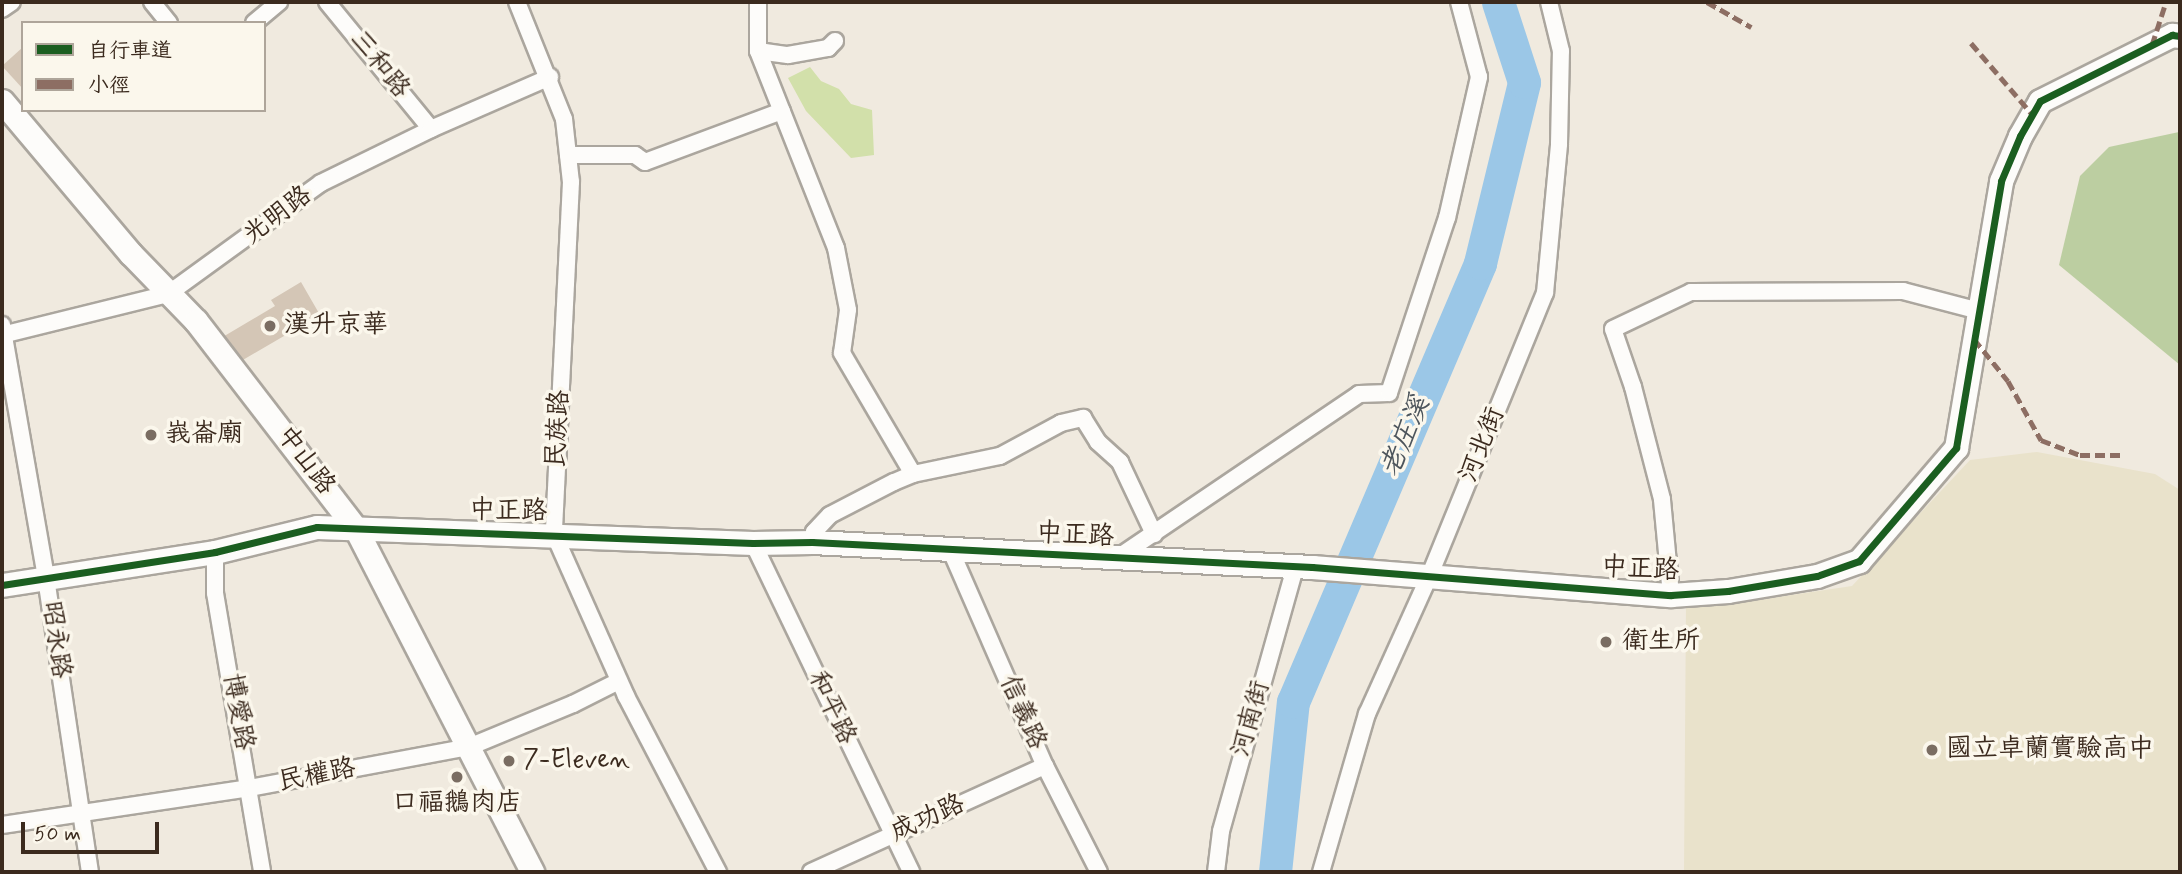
<!DOCTYPE html>
<html>
<head>
<meta charset="utf-8">
<style>
  body { margin:0 }
  #map { position:relative; width:2182px; height:874px; overflow:hidden; background:#f0eadf; font-family:Mynerve,"LXGW WenKai TC",sans-serif }
  div>[style] { position:absolute }
  [style*='--x'] { left:calc(var(--x)*1px); top:calc(var(--y)*1px); width:calc(var(--w)*1px); rotate:calc(var(--a)*1deg) }
  .built>* { inset:0; background:#e9e2cb }
  .green>* { inset:0; background:#d2e0aa }
  .forest>* { inset:0; background:#bccea1 }
  .river>* { height:33px; margin:-16.5px; padding:0 16.5px; transform-origin:16.5px; border-radius:16.5px; background:#9bc7e7 }
  .building>* { inset:0; background:#d4c6b6 }
  .roads { filter:drop-shadow(2px 0 #aba69e) drop-shadow(-2px 0 #aba69e) drop-shadow(0 2px #aba69e) drop-shadow(0 -2px #aba69e) }
  .street>* { height:16px; margin:-8px; padding:0 8px; transform-origin:8px; border-radius:8px; background:#fdfcfa }
  .secondary>* { height:23px; margin:-11.5px; padding:0 11.5px; transform-origin:11.5px; border-radius:11.5px; background:#fdfcfa }
  .quiet>* { height:5px; margin-top:-2.5px; transform-origin:0; background:repeating-linear-gradient(90deg,#8d6e63 0 10px,transparent 0 15px) }
  .cycleway>* { height:7px; margin:-3.5px; padding:0 3.5px; transform-origin:3.5px; border-radius:3.5px; background:#1b5e20 }
  .dots>* { width:19px; height:19px; translate:-50% -50%; box-sizing:border-box; border:4px solid #fbf7ec; border-radius:50% }
  span { translate:-50% -50%; white-space:nowrap; text-align:center; line-height:1.15; -webkit-text-stroke:7px #fbf7ec; paint-order:stroke }
  .street-label { font-size:26px; color:#3b2a1e }
  .poi-label { font-size:26px; color:#3b2a1e }
  .left { translate:0 -50%; text-align:left }
  .water-label { font-size:28px; color:#4d555c; font-style:italic }
  .frame { position:absolute; inset:0; border:4px solid #3b2a1e; pointer-events:none }
  .legend { position:absolute; left:21px; top:21px; width:245px; height:91px; box-sizing:border-box; background:#fbf7ec; border:2px solid #aea59a; margin:0; padding:9px 12px; list-style:none; font-size:21px; color:#3b2a1e }
  .legend li { display:flex; align-items:center; gap:14px; height:35px }
  .legend b { width:35px; border:2px solid #aea59a }
  .scale { position:absolute; left:21px; top:822px; width:138px; height:32px; box-sizing:border-box; border:4px solid #3b2a1e; border-top:0; padding-left:9px; font-size:21px; line-height:24px; white-space:nowrap; color:#3b2a1e; -webkit-text-stroke:5px #fbf7ec; paint-order:stroke }
</style>
</head>
<body>
<div id="map">
  <div class="built">
    <i style="clip-path:polygon(2037px 452px,2155px 474px,2180px 490px,2180px 872px,1684px 872px,1686px 603px,1752px 601px,1852px 586px,1970px 460px)"></i>
  </div>
  <div class="green">
    <i style="clip-path:polygon(810px 67px,821px 81px,839px 89px,851px 104px,872px 110px,874px 155px,851px 158px,806px 111px,788px 78px)"></i>
  </div>
  <div class="forest">
    <i style="clip-path:polygon(2179px 132px,2180px 133px,2180px 365px,2059px 265px,2080px 176px,2109px 147px)"></i>
  </div>
  <div class="river">
    <i style="--x:1275;--y:872;--w:171;--a:-84"></i>
    <i style="--x:1293;--y:702;--w:477;--a:-66.9"></i>
    <i style="--x:1480;--y:263;--w:186;--a:-76.3"></i>
    <i style="--x:1524;--y:82;--w:84;--a:-108"></i>
  </div>
  <div class="building">
    <i style="clip-path:polygon(23px 47px,23px 89px,2px 66px)"></i>
    <i style="clip-path:polygon(301px 282px,320px 315px,236px 364px,221px 338px,275px 306px,271px 300px)"></i>
  </div>
  <div class="roads">
    <div class="street">
      <i style="--x:152;--y:2;--w:27;--a:51"></i>
      <i style="--x:327;--y:2;--w:164;--a:50.7"></i>
      <i style="--x:517;--y:2;--w:126;--a:68.1"></i>
      <i style="--x:564;--y:119;--w:63;--a:83.7"></i>
      <i style="--x:571;--y:182;--w:352;--a:92.8"></i>
      <i style="--x:554;--y:534;--w:177;--a:66"></i>
      <i style="--x:626;--y:696;--w:199;--a:62.4"></i>
      <i style="--x:758;--y:2;--w:49;--a:90"></i>
      <i style="--x:758;--y:51;--w:212;--a:68.4"></i>
      <i style="--x:836;--y:248;--w:63;--a:79"></i>
      <i style="--x:848;--y:310;--w:43;--a:97.9"></i>
      <i style="--x:842;--y:353;--w:140;--a:59.6"></i>
      <i style="--x:2;--y:9;--w:12;--a:-35"></i>
      <i style="--x:254;--y:23;--w:33;--a:-40"></i>
      <i style="--x:758;--y:51;--w:30;--a:8"></i>
      <i style="--x:788;--y:55;--w:41;--a:-9.9"></i>
      <i style="--x:828;--y:48;--w:10;--a:-45"></i>
      <i style="--x:568;--y:155;--w:67;--a:0"></i>
      <i style="--x:635;--y:155;--w:12;--a:35"></i>
      <i style="--x:645;--y:162;--w:146;--a:-20.4"></i>
      <i style="--x:2;--y:325;--w:257;--a:80.1"></i>
      <i style="--x:46;--y:578;--w:297;--a:81.5"></i>
      <i style="--x:2;--y:335;--w:171;--a:-13.9"></i>
      <i style="--x:168;--y:294;--w:189;--a:-36"></i>
      <i style="--x:321;--y:183;--w:123;--a:-26.1"></i>
      <i style="--x:431;--y:129;--w:130;--a:-23.6"></i>
      <i style="--x:812;--y:542;--w:10;--a:-79"></i>
      <i style="--x:814;--y:532;--w:23;--a:-47"></i>
      <i style="--x:830;--y:515;--w:72;--a:-27.3"></i>
      <i style="--x:894;--y:482;--w:21;--a:-23"></i>
      <i style="--x:913;--y:474;--w:89;--a:-11.7"></i>
      <i style="--x:1000;--y:456;--w:69;--a:-28.4"></i>
      <i style="--x:1061;--y:423;--w:23;--a:-13"></i>
      <i style="--x:1083;--y:418;--w:28;--a:58"></i>
      <i style="--x:1098;--y:442;--w:30;--a:42"></i>
      <i style="--x:1120;--y:462;--w:80;--a:64.7"></i>
      <i style="--x:753;--y:543;--w:365;--a:64.3"></i>
      <i style="--x:951;--y:551;--w:235;--a:66.4"></i>
      <i style="--x:1045;--y:766;--w:119;--a:63"></i>
      <i style="--x:215;--y:552;--w:41;--a:90"></i>
      <i style="--x:215;--y:593;--w:283;--a:80.4"></i>
      <i style="--x:1117;--y:558;--w:292;--a:-34.1"></i>
      <i style="--x:1359;--y:394;--w:30;--a:-2"></i>
      <i style="--x:1389;--y:393;--w:184;--a:-71.7"></i>
      <i style="--x:1447;--y:218;--w:145;--a:-77.2"></i>
      <i style="--x:1479;--y:77;--w:78;--a:-104.9"></i>
      <i style="--x:1671;--y:595;--w:96;--a:-95.4"></i>
      <i style="--x:1662;--y:499;--w:116;--a:-104.5"></i>
      <i style="--x:1633;--y:387;--w:61;--a:-109"></i>
      <i style="--x:1613;--y:329;--w:86;--a:-25.4"></i>
      <i style="--x:1691;--y:292;--w:212;--a:-0.3"></i>
      <i style="--x:1903;--y:291;--w:79;--a:14.7"></i>
      <i style="--x:2;--y:825;--w:251;--a:-8.5"></i>
      <i style="--x:250;--y:788;--w:223;--a:-10.6"></i>
      <i style="--x:469;--y:747;--w:113;--a:-22.5"></i>
      <i style="--x:573;--y:704;--w:51;--a:-26.6"></i>
      <i style="--x:811;--y:872;--w:257;--a:-24.4"></i>
      <i style="--x:1216;--y:872;--w:41;--a:-83"></i>
      <i style="--x:1221;--y:831;--w:274;--a:-74.3"></i>
      <i style="--x:1321;--y:872;--w:165;--a:-73.8"></i>
      <i style="--x:1367;--y:714;--w:150;--a:-65.7"></i>
      <i style="--x:1429;--y:577;--w:307;--a:-67.8"></i>
      <i style="--x:1545;--y:293;--w:150;--a:-84.6"></i>
      <i style="--x:1559;--y:144;--w:93;--a:-88.8"></i>
      <i style="--x:1561;--y:51;--w:50;--a:-103.8"></i>
    </div>
    <div class="secondary">
      <i style="--x:2;--y:101;--w:200;--a:49.9"></i>
      <i style="--x:131;--y:254;--w:93;--a:45.9"></i>
      <i style="--x:196;--y:321;--w:262;--a:52.4"></i>
      <i style="--x:356;--y:529;--w:386;--a:62.8"></i>
      <i style="--x:2;--y:585;--w:216;--a:-8.8"></i>
      <i style="--x:215;--y:552;--w:105;--a:-13.8"></i>
      <i style="--x:317;--y:527;--w:436;--a:2.1"></i>
      <i style="--x:753;--y:543;--w:59;--a:-1"></i>
      <i style="--x:812;--y:542;--w:501;--a:2.86"></i>
      <i style="--x:1312;--y:567;--w:360;--a:4.5"></i>
      <i style="--x:1671;--y:595;--w:57;--a:-4"></i>
      <i style="--x:1728;--y:591;--w:90;--a:-9.6"></i>
      <i style="--x:1817;--y:576;--w:45;--a:-19.7"></i>
      <i style="--x:1859;--y:561;--w:149;--a:-49.4"></i>
      <i style="--x:1956;--y:448;--w:271;--a:-80.4"></i>
      <i style="--x:2001;--y:181;--w:49;--a:-67.1"></i>
      <i style="--x:2020;--y:136;--w:40;--a:-60.3"></i>
      <i style="--x:2040;--y:101;--w:148;--a:-26.6"></i>
      <i style="--x:2172;--y:35;--w:8;--a:7"></i>
    </div>
  </div>
  <div class="quiet">
    <i style="--x:1707;--y:2;--w:51;--a:29.6"></i>
    <i style="--x:1971;--y:43;--w:94;--a:49.3"></i>
    <i style="--x:2152;--y:45;--w:45;--a:-72"></i>
    <i style="--x:1974;--y:339;--w:54;--a:51"></i>
    <i style="--x:2008;--y:381;--w:68;--a:60.8"></i>
    <i style="--x:2041;--y:440;--w:42;--a:21"></i>
    <i style="--x:2080;--y:455;--w:43;--a:0"></i>
  </div>
  <div class="cycleway">
    <i style="--x:2;--y:585;--w:216;--a:-8.8"></i>
    <i style="--x:215;--y:552;--w:105;--a:-13.8"></i>
    <i style="--x:317;--y:527;--w:436;--a:2.1"></i>
    <i style="--x:753;--y:543;--w:59;--a:-1"></i>
    <i style="--x:812;--y:542;--w:501;--a:2.86"></i>
    <i style="--x:1312;--y:567;--w:360;--a:4.5"></i>
    <i style="--x:1671;--y:595;--w:57;--a:-4"></i>
    <i style="--x:1728;--y:591;--w:90;--a:-9.6"></i>
    <i style="--x:1817;--y:576;--w:45;--a:-19.7"></i>
    <i style="--x:1859;--y:561;--w:149;--a:-49.4"></i>
    <i style="--x:1956;--y:448;--w:271;--a:-80.4"></i>
    <i style="--x:2001;--y:181;--w:49;--a:-67.1"></i>
    <i style="--x:2020;--y:136;--w:40;--a:-60.3"></i>
    <i style="--x:2040;--y:101;--w:148;--a:-26.6"></i>
    <i style="--x:2172;--y:35;--w:8;--a:7"></i>
  </div>
  <div class="dots">
    <i style="left:270px;top:326px;background:#7a6d62"></i>
    <i style="left:151px;top:435px;background:#7a6d62"></i>
    <i style="left:1606px;top:642px;background:#7a6d62"></i>
    <i style="left:1932px;top:750px;background:#7a6d62"></i>
    <i style="left:509px;top:761px;background:#7a6d62"></i>
    <i style="left:457px;top:777px;background:#7a6d62"></i>
  </div>
  <div class="street-label">
    <span style="left:379px;top:65px;rotate:51deg">三和路</span>
    <span style="left:278px;top:216px;rotate:-37deg">光明路</span>
    <span style="left:559px;top:429px;rotate:-87deg">民族路</span>
    <span style="left:1483px;top:445px;rotate:-68deg">河北街</span>
    <span style="left:305px;top:461px;rotate:53deg">中山路</span>
    <span style="left:508px;top:512px;rotate:1deg">中正路</span>
    <span style="left:1075px;top:536px;rotate:3deg">中正路</span>
    <span style="left:1640px;top:570px;rotate:3deg">中正路</span>
    <span style="left:55px;top:640px;rotate:82deg">昭永路</span>
    <span style="left:831px;top:708px;rotate:65deg">和平路</span>
    <span style="left:237px;top:712px;rotate:80deg">博愛路</span>
    <span style="left:1022px;top:713px;rotate:66deg">信義路</span>
    <span style="left:1252px;top:719px;rotate:-74deg">河南街</span>
    <span style="left:317px;top:776px;rotate:-11deg">民權路</span>
    <span style="left:928px;top:819px;rotate:-24deg">成功路</span>
  </div>
  <div class="poi-label">
    <span class="left" style="left:284px;top:326px">漢升京華</span>
    <span class="left" style="left:165px;top:435px">峩崙廟</span>
    <span class="left" style="left:1622px;top:642px">衛生所</span>
    <span class="left" style="left:1946px;top:750px">國立卓蘭實驗高中</span>
    <span class="left" style="left:523px;top:761px">7-Eleven</span>
    <span style="left:457px;top:804px">口福鵝肉店</span>
  </div>
  <div class="water-label">
    <span style="left:1406px;top:437px;rotate:-67deg">老庄溪</span>
  </div>
  <div class="frame"></div>
  <ul class="legend">
  <li><b style="height:9px;background:#1b5e20"></b>自行車道</li>
  <li><b style="height:9px;background:#8d6e63"></b>小徑</li>
  </ul>
  <div class="scale">50 m</div>
</div>
</body>
</html>
